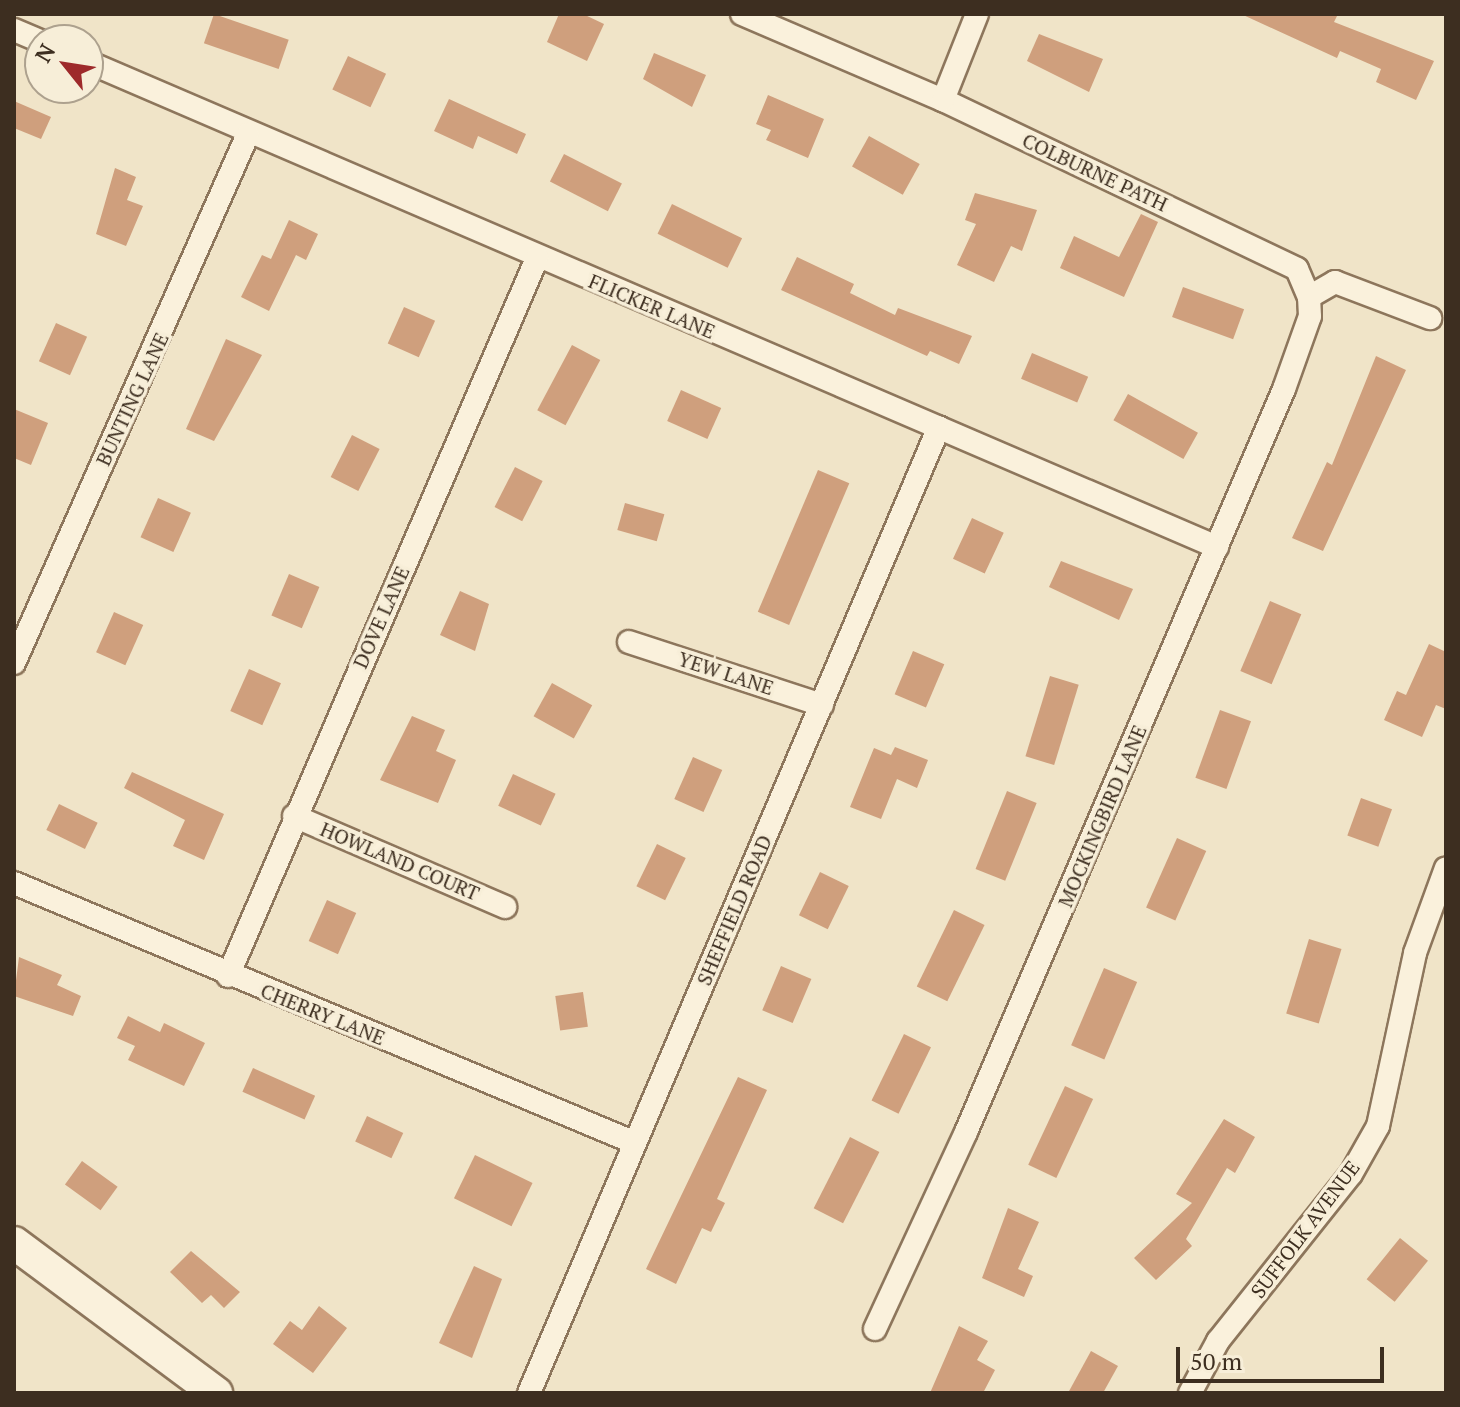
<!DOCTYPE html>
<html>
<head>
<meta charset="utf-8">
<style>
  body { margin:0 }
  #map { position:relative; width:1460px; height:1407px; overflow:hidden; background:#f0e4c8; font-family:"PT Serif",serif }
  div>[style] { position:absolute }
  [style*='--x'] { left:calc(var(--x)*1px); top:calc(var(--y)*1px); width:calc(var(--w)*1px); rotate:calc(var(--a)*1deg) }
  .building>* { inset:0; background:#cf9f7d; transform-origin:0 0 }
  .roads { filter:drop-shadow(2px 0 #8d765c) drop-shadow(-2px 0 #8d765c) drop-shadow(0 2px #8d765c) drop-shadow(0 -2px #8d765c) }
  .minor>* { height:22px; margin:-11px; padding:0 11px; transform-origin:11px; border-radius:11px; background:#faf1dc }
  .secondary>* { height:32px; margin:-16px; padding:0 16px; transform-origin:16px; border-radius:16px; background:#faf1dc }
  span { translate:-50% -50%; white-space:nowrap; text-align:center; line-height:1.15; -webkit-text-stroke:7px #f7eed8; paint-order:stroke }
  .street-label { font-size:20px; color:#3d2e20 }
  .frame { position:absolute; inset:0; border:16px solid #3d2e20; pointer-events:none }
  .north { position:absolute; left:24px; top:24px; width:80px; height:80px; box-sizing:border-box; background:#f7eed8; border:2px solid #ada18e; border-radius:50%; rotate:300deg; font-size:22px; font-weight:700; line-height:32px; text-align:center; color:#3d2e20 }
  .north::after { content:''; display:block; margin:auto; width:28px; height:36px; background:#9e2a2b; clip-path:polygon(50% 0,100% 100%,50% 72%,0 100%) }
  .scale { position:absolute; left:1176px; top:1347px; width:208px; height:36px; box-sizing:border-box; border:4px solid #3d2e20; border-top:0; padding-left:10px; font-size:24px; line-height:28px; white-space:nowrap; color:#3d2e20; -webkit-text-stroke:6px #f7eed8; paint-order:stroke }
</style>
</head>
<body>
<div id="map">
  <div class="building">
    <i style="left:214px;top:14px;width:79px;height:31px;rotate:19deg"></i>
    <i style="clip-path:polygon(559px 14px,583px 14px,604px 24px,587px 61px,547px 42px)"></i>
    <i style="clip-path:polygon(1241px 14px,1338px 14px,1334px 22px,1434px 61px,1416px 100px,1376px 82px,1381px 69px,1340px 51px,1337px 58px)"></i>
    <i style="clip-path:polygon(1039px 34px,1103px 59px,1089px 92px,1027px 61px)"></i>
    <i style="clip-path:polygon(654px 53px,706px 75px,692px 107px,643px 79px)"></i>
    <i style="left:348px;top:56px;width:42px;height:37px;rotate:25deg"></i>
    <i style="clip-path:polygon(768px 95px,824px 119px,808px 158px,766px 140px,771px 130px,756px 124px)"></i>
    <i style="clip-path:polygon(449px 99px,526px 134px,517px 154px,478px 136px,473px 149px,434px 131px)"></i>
    <i style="clip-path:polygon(14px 101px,51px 117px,41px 139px,14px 128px)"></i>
    <i style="left:869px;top:136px;width:58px;height:35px;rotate:29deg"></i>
    <i style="left:564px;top:154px;width:65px;height:31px;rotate:27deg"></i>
    <i style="clip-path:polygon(115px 168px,136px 177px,127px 200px,143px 206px,126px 246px,96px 234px)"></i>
    <i style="clip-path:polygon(975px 193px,1037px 210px,1022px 251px,1011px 246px,994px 282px,957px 265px,976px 224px,965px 220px)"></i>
    <i style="left:672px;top:204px;width:78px;height:33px;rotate:26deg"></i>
    <i style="clip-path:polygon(1141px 214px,1158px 222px,1124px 297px,1060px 268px,1074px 236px,1119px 257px)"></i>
    <i style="clip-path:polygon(289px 220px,318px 234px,306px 260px,296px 255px,269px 311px,241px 297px,262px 255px,271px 259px)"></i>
    <i style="clip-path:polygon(797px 257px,854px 284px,850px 293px,895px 315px,898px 308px,972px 336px,959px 364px,930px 351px,927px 356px,781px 290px)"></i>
    <i style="left:1183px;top:287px;width:65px;height:32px;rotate:20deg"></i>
    <i style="left:404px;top:307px;width:34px;height:40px;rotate:24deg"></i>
    <i style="left:56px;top:323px;width:34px;height:42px;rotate:24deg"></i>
    <i style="clip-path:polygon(226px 339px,262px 355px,214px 441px,186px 429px)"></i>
    <i style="left:572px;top:345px;width:32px;height:74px;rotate:28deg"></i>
    <i style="left:1032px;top:353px;width:61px;height:28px;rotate:23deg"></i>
    <i style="clip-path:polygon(1376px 356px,1406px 370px,1323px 551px,1292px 538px,1327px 462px,1332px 465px)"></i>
    <i style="left:681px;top:390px;width:44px;height:34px;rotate:24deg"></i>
    <i style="left:1128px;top:394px;width:80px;height:30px;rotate:29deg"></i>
    <i style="clip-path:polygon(14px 409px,48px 423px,31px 465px,14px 458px)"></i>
    <i style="left:352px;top:435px;width:31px;height:47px;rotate:27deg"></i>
    <i style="left:515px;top:467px;width:31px;height:45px;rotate:27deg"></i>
    <i style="left:818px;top:470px;width:34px;height:154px;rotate:23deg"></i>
    <i style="left:158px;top:498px;width:36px;height:43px;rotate:24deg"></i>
    <i style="left:625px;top:503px;width:41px;height:28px;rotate:16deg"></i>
    <i style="left:972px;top:518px;width:35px;height:45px;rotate:25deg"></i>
    <i style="clip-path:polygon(1061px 561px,1133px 589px,1119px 620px,1049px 587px)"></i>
    <i style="left:289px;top:574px;width:33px;height:45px;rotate:23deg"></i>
    <i style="clip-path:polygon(460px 591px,489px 604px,475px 651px,440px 635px)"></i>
    <i style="left:1270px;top:601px;width:34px;height:76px;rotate:23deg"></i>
    <i style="left:114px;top:612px;width:32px;height:44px;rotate:24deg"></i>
    <i style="clip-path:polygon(1429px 644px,1446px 652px,1446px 709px,1436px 705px,1422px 737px,1384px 720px,1397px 691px,1406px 695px)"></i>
    <i style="left:913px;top:651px;width:34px;height:47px;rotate:23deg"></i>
    <i style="left:249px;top:669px;width:35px;height:46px;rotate:24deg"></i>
    <i style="left:1050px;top:676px;width:30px;height:84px;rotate:17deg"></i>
    <i style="left:552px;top:683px;width:46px;height:38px;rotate:29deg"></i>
    <i style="left:1220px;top:710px;width:33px;height:72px;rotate:20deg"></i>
    <i style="clip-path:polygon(412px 716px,445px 730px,436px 751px,456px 760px,438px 803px,380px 780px)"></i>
    <i style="clip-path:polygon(895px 747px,928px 760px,917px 788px,897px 779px,881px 819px,850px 807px,874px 748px,891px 755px)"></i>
    <i style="left:693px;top:757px;width:32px;height:46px;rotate:24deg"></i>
    <i style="clip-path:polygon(132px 772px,224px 814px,204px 860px,173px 846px,185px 820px,124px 788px)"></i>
    <i style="left:513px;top:774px;width:47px;height:35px;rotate:25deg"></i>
    <i style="left:1007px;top:791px;width:32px;height:84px;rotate:22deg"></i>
    <i style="left:1361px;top:798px;width:33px;height:40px;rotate:20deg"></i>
    <i style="left:59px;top:804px;width:43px;height:29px;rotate:26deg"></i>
    <i style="left:1177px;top:838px;width:32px;height:76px;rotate:24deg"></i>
    <i style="left:657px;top:844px;width:32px;height:47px;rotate:26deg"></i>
    <i style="left:820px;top:872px;width:32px;height:48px;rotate:26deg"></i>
    <i style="left:327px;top:900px;width:32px;height:45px;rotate:24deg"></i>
    <i style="left:954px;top:910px;width:34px;height:85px;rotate:26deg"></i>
    <i style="left:1309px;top:939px;width:34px;height:78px;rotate:17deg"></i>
    <i style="clip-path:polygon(19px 957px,62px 975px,57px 985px,81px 996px,73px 1016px,14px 996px)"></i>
    <i style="left:781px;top:966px;width:33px;height:48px;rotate:23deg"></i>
    <i style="left:1104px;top:968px;width:36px;height:84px;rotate:23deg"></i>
    <i style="left:583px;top:992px;width:35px;height:28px;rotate:82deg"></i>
    <i style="clip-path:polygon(128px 1016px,160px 1032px,164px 1023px,205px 1043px,184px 1086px,128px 1060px,135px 1046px,117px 1038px)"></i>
    <i style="left:904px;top:1034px;width:30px;height:74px;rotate:26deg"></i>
    <i style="left:253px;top:1068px;width:68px;height:26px;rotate:24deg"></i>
    <i style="clip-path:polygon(738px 1077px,767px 1090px,717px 1199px,725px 1203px,711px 1232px,702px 1228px,676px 1284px,646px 1269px)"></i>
    <i style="left:1065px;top:1086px;width:31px;height:87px;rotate:25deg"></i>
    <i style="left:367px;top:1116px;width:40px;height:28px;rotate:25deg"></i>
    <i style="clip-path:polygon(1224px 1119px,1255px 1137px,1235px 1173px,1227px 1168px,1186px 1239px,1192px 1246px,1156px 1280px,1134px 1258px,1192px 1203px,1176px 1194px)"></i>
    <i style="left:850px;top:1137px;width:33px;height:80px;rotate:27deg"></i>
    <i style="left:475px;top:1155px;width:64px;height:48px;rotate:26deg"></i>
    <i style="left:82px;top:1161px;width:44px;height:29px;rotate:36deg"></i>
    <i style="clip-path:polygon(1008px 1208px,1039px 1222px,1018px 1269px,1033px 1276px,1024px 1297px,982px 1278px)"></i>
    <i style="left:1400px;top:1238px;width:36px;height:53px;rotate:39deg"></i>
    <i style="clip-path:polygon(191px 1251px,240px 1292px,224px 1308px,211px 1295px,202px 1303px,170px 1272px)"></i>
    <i style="clip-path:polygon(474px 1266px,502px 1279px,472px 1358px,439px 1343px)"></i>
    <i style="clip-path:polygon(319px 1306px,347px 1328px,313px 1373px,273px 1344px,290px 1321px,302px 1330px)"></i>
    <i style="clip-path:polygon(959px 1326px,988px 1341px,977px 1360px,995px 1370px,983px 1393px,930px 1393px)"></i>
    <i style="clip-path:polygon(1091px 1351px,1118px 1366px,1103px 1393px,1068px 1393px)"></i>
  </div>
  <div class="roads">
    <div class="minor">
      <i style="--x:742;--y:14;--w:219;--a:23.2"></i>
      <i style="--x:943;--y:100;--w:392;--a:25.5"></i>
      <i style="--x:1297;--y:269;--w:30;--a:67"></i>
      <i style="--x:1309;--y:297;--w:30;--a:-30"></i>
      <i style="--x:1335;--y:282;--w:102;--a:20.8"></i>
      <i style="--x:14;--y:30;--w:28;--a:23"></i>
      <i style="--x:88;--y:62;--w:1229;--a:23.25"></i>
      <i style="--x:943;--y:100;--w:92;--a:-68.4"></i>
      <i style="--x:629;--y:642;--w:203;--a:18.1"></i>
      <i style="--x:14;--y:663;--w:578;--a:-66.14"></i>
      <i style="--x:294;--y:816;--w:230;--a:23.3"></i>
      <i style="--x:14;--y:883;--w:671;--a:22.71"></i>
      <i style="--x:228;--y:976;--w:782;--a:-66.71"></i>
      <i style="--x:875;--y:1329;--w:217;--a:-65.2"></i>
      <i style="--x:966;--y:1132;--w:808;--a:-66.83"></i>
      <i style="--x:1284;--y:389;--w:77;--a:-70.4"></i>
      <i style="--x:1310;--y:316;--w:19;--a:-93"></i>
      <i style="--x:529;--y:1393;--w:1049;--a:-67"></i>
      <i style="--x:1190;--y:1393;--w:59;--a:-61.7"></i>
      <i style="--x:1218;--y:1341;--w:213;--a:-51.5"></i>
      <i style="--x:1351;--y:1174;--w:55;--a:-60.6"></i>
      <i style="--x:1378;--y:1126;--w:177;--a:-77.9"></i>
      <i style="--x:1415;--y:953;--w:90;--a:-70"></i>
    </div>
    <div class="secondary">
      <i style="--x:14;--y:1243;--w:252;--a:36.6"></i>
    </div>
  </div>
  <div class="street-label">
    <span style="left:1095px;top:172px;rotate:25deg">COLBURNE PATH</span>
    <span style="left:652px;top:306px;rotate:23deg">FLICKER LANE</span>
    <span style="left:132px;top:399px;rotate:-65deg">BUNTING LANE</span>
    <span style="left:381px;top:617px;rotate:-66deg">DOVE LANE</span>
    <span style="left:726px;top:673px;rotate:18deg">YEW LANE</span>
    <span style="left:1102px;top:816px;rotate:-67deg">MOCKINGBIRD LANE</span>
    <span style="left:400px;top:861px;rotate:23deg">HOWLAND COURT</span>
    <span style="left:734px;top:910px;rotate:-67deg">SHEFFIELD ROAD</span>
    <span style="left:323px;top:1014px;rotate:22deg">CHERRY LANE</span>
    <span style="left:1305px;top:1229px;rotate:-53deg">SUFFOLK AVENUE</span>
  </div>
  <div class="frame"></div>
  <div class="north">N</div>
  <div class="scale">50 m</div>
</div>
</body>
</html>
